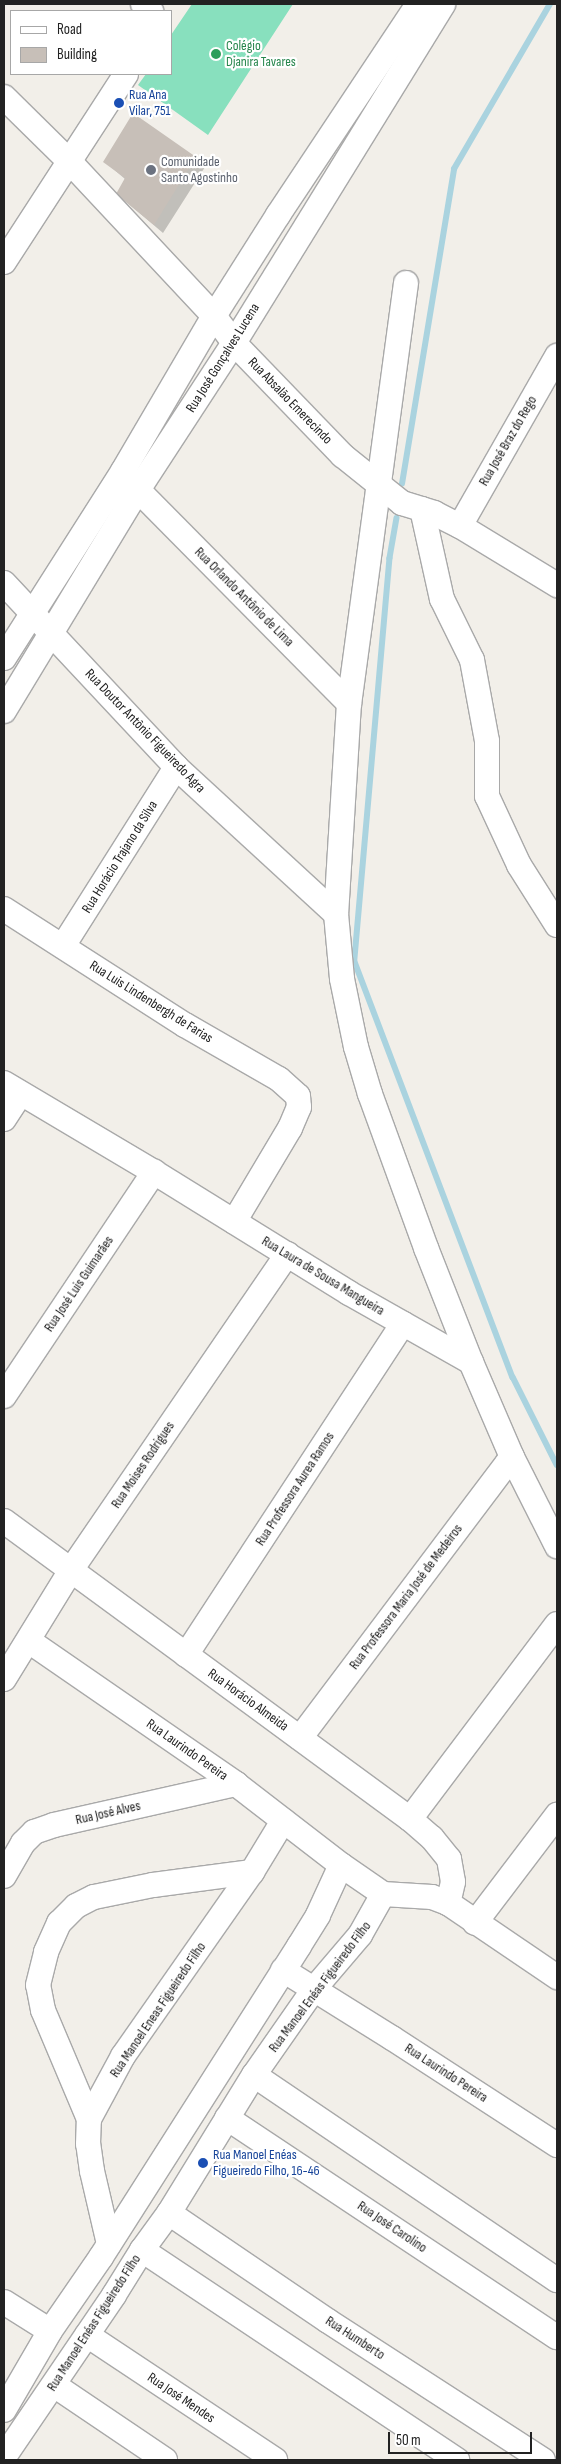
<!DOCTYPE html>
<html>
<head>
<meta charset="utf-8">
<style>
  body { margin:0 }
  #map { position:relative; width:561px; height:2464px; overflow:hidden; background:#f2efe9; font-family:"Sofia Sans Condensed",sans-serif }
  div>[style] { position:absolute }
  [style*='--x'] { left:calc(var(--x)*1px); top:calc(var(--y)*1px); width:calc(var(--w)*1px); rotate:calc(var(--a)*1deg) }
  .pitch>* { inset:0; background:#88e0be }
  .shadow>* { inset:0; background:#0003 }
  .stream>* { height:5.5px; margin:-2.75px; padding:0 2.75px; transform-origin:2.75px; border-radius:2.75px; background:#aad3df }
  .building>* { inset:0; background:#c7bfb8 }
  .roads { filter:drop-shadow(1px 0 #a9a9a9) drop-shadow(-1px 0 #a9a9a9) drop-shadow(0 1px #a9a9a9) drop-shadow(0 -1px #a9a9a9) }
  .minor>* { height:24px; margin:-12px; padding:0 12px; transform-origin:12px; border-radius:12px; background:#fff }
  .dots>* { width:14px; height:14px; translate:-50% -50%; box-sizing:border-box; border:2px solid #fff; border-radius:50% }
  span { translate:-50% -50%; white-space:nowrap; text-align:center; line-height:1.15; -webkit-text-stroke:4.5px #fff; paint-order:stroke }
  .leisure-label { font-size:14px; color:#27864d }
  .left { translate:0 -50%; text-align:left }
  .transit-label { font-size:14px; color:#164399 }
  .worship-label { font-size:14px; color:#5b616d }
  .street-label { font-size:14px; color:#222 }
  .frame { position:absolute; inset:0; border:5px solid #222; pointer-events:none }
  .legend { position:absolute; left:10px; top:10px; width:162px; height:65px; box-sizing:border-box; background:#fff; border:1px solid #a7a7a7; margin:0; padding:6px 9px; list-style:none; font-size:15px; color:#222 }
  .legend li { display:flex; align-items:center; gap:10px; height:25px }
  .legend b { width:25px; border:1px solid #a7a7a7 }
  .scale { position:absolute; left:388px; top:2432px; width:144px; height:22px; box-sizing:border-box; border:2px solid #222; border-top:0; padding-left:6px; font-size:15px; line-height:18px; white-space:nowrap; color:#222; -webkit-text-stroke:4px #fff; paint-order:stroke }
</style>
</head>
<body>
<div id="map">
  <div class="pitch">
    <i style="clip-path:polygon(192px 4px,293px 4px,208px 135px,138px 85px,146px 74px,171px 74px,171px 35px)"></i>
  </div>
  <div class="shadow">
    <i style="clip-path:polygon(134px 115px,196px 158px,205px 167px,163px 233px,117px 194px,125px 179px,105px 162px)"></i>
  </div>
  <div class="stream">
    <i style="--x:402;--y:484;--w:319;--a:-80.6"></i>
    <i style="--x:454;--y:169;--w:191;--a:-59.8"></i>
    <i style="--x:397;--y:518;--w:41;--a:99.9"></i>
    <i style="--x:390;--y:558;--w:406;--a:95"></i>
    <i style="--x:355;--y:962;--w:444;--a:69.2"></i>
    <i style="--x:513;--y:1377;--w:98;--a:63.4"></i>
  </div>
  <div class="building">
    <i style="clip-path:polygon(133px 113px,196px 157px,154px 225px,116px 194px,125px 178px,103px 162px)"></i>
  </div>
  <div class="roads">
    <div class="minor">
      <i style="--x:143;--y:4;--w:11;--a:41"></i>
      <i style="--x:4;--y:97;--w:91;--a:44.6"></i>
      <i style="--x:69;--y:161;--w:212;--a:46.9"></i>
      <i style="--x:214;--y:316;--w:34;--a:53"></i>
      <i style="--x:234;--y:343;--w:156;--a:46"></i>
      <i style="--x:342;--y:455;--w:77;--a:38.7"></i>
      <i style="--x:402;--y:503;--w:34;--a:17"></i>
      <i style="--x:434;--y:513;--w:29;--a:27"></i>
      <i style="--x:460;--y:526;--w:114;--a:31.3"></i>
      <i style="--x:4;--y:262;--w:224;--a:-57"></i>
      <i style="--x:406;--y:283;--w:424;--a:97.7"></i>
      <i style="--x:349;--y:703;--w:211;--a:93.5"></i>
      <i style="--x:336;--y:914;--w:65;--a:84.7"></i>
      <i style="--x:342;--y:979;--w:69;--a:78.4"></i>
      <i style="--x:356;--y:1047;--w:49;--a:73.4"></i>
      <i style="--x:370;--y:1094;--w:164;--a:70"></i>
      <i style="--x:426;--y:1248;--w:123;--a:68.5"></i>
      <i style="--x:471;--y:1362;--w:103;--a:66.7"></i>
      <i style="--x:512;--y:1457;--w:100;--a:63.2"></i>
      <i style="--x:138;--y:490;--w:300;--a:45.3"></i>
      <i style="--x:422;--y:509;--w:92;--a:77.5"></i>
      <i style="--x:442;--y:599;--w:68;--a:63.8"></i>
      <i style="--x:472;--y:660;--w:82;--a:79.5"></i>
      <i style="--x:487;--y:741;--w:55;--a:90"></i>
      <i style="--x:487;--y:796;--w:76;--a:65.1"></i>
      <i style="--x:519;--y:865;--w:71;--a:57.7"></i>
      <i style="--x:460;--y:526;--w:196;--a:-60.3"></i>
      <i style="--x:4;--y:583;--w:252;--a:46.9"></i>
      <i style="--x:176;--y:767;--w:217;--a:42.6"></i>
      <i style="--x:4;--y:658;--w:222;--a:-57.5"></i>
      <i style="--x:123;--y:471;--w:180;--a:-59.6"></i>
      <i style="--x:214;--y:316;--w:120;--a:-57.6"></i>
      <i style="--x:278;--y:215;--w:253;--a:-56.4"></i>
      <i style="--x:4;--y:711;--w:258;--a:-58.8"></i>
      <i style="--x:138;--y:490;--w:176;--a:-56.9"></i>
      <i style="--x:234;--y:343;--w:398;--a:-58.3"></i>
      <i style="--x:4;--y:909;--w:215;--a:32.7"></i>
      <i style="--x:185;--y:1025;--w:108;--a:29.9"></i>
      <i style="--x:279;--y:1079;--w:25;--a:42"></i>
      <i style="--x:298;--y:1096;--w:11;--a:85"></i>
      <i style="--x:299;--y:1107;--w:23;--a:113"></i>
      <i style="--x:290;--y:1128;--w:109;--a:120.8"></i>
      <i style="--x:63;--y:946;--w:212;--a:-57.7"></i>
      <i style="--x:4;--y:1083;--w:174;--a:30.7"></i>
      <i style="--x:154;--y:1172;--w:229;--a:31.8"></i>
      <i style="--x:349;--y:1293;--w:140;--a:29.5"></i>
      <i style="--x:4;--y:1119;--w:30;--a:-57"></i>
      <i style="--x:4;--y:1396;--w:270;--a:-56.2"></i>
      <i style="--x:4;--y:1521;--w:504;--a:36.28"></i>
      <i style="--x:410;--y:1819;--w:29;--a:41"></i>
      <i style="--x:432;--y:1838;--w:27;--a:51"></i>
      <i style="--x:449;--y:1859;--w:23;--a:80"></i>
      <i style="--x:453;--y:1882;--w:22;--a:103"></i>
      <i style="--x:29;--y:1641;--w:252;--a:34.6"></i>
      <i style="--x:236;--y:1784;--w:133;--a:37.6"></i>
      <i style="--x:341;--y:1865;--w:51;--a:34.6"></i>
      <i style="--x:383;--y:1894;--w:49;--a:3.5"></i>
      <i style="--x:432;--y:1897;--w:17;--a:21"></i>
      <i style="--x:448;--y:1903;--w:132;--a:34.2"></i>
      <i style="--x:186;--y:1655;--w:396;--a:-56.8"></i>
      <i style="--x:4;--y:1679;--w:128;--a:-58.4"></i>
      <i style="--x:71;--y:1570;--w:383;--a:-55.6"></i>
      <i style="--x:300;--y:1738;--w:352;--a:-53"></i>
      <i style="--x:410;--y:1819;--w:244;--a:-53"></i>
      <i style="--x:4;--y:1876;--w:38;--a:-60"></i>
      <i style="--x:23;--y:1843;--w:16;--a:-45"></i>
      <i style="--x:34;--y:1832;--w:21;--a:-19"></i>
      <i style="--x:54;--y:1825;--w:187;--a:-12.7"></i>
      <i style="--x:475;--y:1923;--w:136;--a:-52.8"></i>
      <i style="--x:283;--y:1970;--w:128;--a:32"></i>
      <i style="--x:392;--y:2038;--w:197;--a:33"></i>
      <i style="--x:254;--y:2075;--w:366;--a:34.1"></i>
      <i style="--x:227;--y:2118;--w:396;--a:33.6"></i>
      <i style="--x:89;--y:2119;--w:118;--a:-112.9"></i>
      <i style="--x:43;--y:2010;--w:25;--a:-101"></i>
      <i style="--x:38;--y:1985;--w:34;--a:-76"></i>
      <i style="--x:46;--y:1952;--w:32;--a:-66"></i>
      <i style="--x:59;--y:1923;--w:24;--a:-45"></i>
      <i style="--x:76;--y:1906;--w:20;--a:-27"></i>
      <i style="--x:94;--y:1897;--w:60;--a:-11.5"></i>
      <i style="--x:153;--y:1885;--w:100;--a:-7.5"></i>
      <i style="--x:169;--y:2213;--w:192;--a:34.2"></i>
      <i style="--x:328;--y:2321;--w:256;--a:32.9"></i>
      <i style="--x:109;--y:2244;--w:75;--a:-103.1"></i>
      <i style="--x:92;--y:2171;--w:27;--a:-98"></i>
      <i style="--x:88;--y:2144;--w:25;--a:-88"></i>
      <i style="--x:89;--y:2119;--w:72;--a:-61.6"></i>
      <i style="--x:123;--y:2056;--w:225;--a:-55"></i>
      <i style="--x:252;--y:1872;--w:60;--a:-58.7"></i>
      <i style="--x:142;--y:2250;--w:379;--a:33.7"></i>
      <i style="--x:4;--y:2302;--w:54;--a:32.2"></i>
      <i style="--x:87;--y:2335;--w:226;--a:33.6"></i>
      <i style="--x:54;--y:2385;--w:134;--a:34"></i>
      <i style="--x:4;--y:2410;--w:91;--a:-59.8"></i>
      <i style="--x:50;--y:2331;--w:90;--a:-55.4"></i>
      <i style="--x:101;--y:2257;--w:369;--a:-57.5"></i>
      <i style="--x:299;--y:1946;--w:36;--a:-58"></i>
      <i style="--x:318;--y:1915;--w:55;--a:-65.3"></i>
      <i style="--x:4;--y:2457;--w:196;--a:-55.8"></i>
      <i style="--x:114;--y:2295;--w:53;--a:-58.1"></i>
      <i style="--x:142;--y:2250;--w:46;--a:-53.9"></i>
      <i style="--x:169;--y:2213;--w:162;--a:-58.4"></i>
      <i style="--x:254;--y:2075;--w:105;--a:-55.1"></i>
      <i style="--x:314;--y:1989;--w:71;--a:-49.6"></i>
      <i style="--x:360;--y:1935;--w:47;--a:-60.7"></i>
    </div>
  </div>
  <div class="dots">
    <i style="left:216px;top:54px;background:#2e9e5b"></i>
    <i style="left:119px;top:103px;background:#1a4fb4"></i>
    <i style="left:151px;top:170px;background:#6b7280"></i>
    <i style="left:203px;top:2163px;background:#1a4fb4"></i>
  </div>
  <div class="leisure-label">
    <span class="left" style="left:226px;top:54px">Colégio<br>Djanira Tavares</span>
  </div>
  <div class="transit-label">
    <span class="left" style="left:129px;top:103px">Rua Ana<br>Vilar, 751</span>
    <span class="left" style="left:213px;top:2163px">Rua Manoel Enéas<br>Figueiredo Filho, 16-46</span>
  </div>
  <div class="worship-label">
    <span class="left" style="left:161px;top:170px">Comunidade<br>Santo Agostinho</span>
  </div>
  <div class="street-label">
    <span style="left:223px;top:358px;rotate:-58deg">Rua José Gonçalves Lucena</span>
    <span style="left:290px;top:401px;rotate:46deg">Rua Absalão Emerecindo</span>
    <span style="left:508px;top:441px;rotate:-60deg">Rua José Braz do Rego</span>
    <span style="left:244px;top:597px;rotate:45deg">Rua Orlando Antônio de Lima</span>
    <span style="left:145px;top:731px;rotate:46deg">Rua Doutor Antônio Figueiredo Agra</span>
    <span style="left:120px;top:857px;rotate:-58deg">Rua Horácio Trajano da Silva</span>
    <span style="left:151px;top:1002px;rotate:32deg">Rua Luis Lindenbergh de Farias</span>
    <span style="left:323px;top:1276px;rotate:31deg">Rua Laura de Sousa Mangueira</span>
    <span style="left:79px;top:1284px;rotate:-56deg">Rua José Luis Guimarães</span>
    <span style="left:143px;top:1465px;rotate:-56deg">Rua Moises Rodrigues</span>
    <span style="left:295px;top:1489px;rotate:-57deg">Rua Professora Aurea Ramos</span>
    <span style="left:406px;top:1597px;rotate:-53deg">Rua Professora Maria José de Medeiros</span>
    <span style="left:248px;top:1700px;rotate:36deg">Rua Horácio Almeida</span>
    <span style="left:187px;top:1750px;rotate:35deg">Rua Laurindo Pereira</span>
    <span style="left:108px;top:1813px;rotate:-13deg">Rua José Alves</span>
    <span style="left:320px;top:1987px;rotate:-53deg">Rua Manoel Enéas Figueiredo Filho</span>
    <span style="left:158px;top:2010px;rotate:-56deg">Rua Manoel Eneas Figueiredo Filho</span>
    <span style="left:446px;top:2073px;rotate:33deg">Rua Laurindo Pereira</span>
    <span style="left:392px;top:2227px;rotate:34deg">Rua José Carolino</span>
    <span style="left:94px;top:2323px;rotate:-57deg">Rua Manoel Enéas Figueiredo Filho</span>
    <span style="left:355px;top:2338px;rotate:33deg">Rua Humberto</span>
    <span style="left:181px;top:2398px;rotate:34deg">Rua José Mendes</span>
  </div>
  <div class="frame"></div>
  <ul class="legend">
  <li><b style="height:6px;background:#fff"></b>Road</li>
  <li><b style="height:14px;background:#c7bfb8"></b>Building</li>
  </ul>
  <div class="scale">50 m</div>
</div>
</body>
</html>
